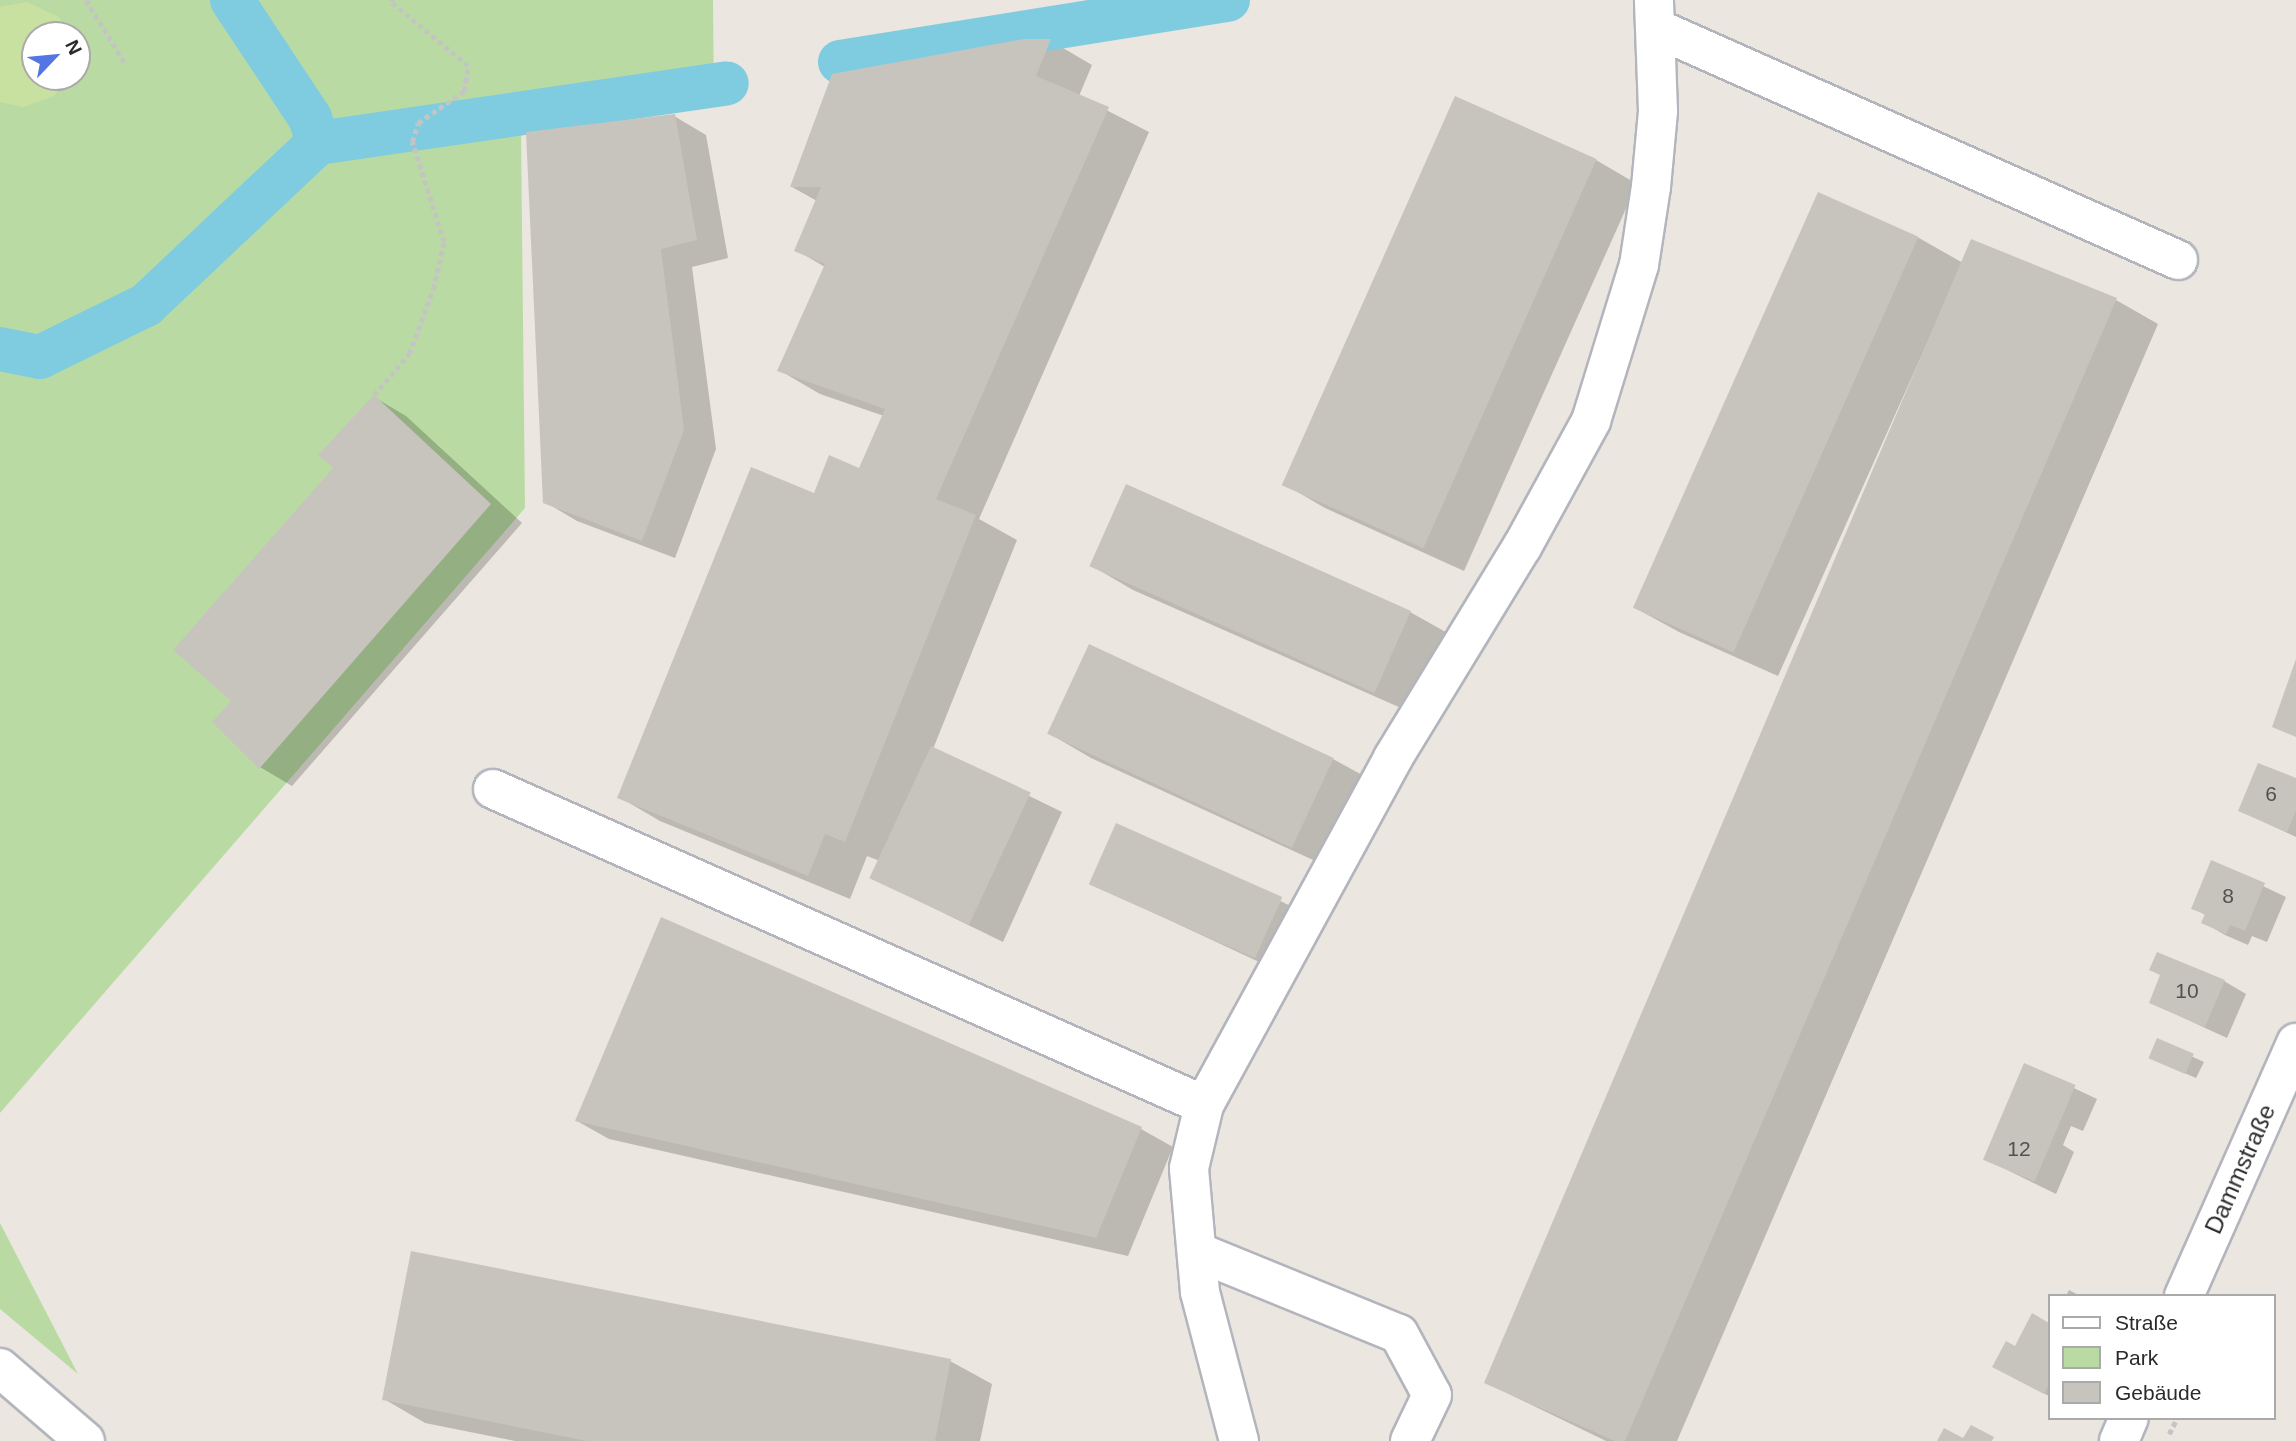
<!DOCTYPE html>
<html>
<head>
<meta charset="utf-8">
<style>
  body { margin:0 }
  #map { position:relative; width:2296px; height:1441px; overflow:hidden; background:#ebe6df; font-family:Arial,sans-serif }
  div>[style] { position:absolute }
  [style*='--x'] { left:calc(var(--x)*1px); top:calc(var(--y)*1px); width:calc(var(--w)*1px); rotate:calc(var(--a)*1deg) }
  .green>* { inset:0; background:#b9dba3 }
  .pitch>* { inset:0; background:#c9e1a0 }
  .shadow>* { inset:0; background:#0003; transform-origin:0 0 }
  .canal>* { height:44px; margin:-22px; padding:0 22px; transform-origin:22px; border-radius:22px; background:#7fcce0 }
  .building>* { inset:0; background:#c7c4be; transform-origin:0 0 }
  .path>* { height:4.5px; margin-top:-2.25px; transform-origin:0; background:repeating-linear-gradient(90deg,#c4c4c4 0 5px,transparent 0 8.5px) }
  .roads { filter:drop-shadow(2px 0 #b3b5bd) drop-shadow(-2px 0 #b3b5bd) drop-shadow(0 2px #b3b5bd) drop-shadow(0 -2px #b3b5bd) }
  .minor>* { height:38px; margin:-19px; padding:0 19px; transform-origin:19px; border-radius:19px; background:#fff }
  span { translate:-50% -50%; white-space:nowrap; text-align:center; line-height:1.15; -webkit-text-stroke:6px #fff; paint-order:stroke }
  .number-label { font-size:21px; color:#525150 }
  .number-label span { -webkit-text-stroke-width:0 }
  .street-label { font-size:24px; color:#2b2b2b }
  .legend { position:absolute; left:2048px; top:1294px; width:228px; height:126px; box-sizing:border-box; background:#fff; border:2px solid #aaa; margin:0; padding:9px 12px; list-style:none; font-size:21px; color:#2b2b2b }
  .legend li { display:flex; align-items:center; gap:14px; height:35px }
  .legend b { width:35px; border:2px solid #aaa }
  .north { position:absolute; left:21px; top:21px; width:70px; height:70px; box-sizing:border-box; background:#fff; border:2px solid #aaa; border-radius:50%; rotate:64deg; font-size:19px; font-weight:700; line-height:28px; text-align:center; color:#2b2b2b }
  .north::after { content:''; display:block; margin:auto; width:24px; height:32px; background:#5376e4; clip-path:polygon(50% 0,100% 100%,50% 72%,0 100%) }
</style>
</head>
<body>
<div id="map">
  <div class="green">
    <i style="clip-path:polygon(evenodd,0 0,713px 0,714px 106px,521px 130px,525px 508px,0 1113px,0 0,35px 35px,77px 35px,77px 77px,35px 77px,35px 35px)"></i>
    <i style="clip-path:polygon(0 1223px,78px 1374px,0 1309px)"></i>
  </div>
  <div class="pitch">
    <i style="clip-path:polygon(27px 2px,59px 17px,70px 35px,35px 35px,35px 77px,68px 77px,54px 96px,23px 107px,0 102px,0 7px)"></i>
  </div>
  <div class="shadow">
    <i style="clip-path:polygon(1024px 41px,1051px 41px,1092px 65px,1079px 96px,1149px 132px,979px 519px,1017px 540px,933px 749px,1062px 812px,1003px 942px,872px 878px,880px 861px,867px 856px,850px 899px,660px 821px,619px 797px,815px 495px,860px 470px,884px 416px,820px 394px,779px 370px,825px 267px,796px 250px,817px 201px,792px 187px)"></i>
    <i style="clip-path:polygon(674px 116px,706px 135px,728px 258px,692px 267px,716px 449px,675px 558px,577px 521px,545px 502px)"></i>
    <i style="clip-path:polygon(1596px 160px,1637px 184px,1464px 571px,1325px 508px,1284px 484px)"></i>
    <i style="clip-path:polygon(1819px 194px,1919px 238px,1963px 263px,1972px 241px,2116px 300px,2158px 324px,1677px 1441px,1606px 1441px,1486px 1383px,1959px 272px,1778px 676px,1679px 632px,1637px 609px)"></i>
    <i style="clip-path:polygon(374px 397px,406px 416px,522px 523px,292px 786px,260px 767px,233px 700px,335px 468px)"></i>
    <i style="clip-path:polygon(1092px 566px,1410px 612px,1451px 635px,1417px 715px,1133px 590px)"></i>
    <i style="clip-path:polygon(1090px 646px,1333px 759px,1375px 782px,1335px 870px,1091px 758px,1050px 734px)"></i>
    <i style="clip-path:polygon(2296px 780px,2296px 837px,2240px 811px)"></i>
    <i style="left:1117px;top:825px;width:217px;height:64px;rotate:25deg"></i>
    <i style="clip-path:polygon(2212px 862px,2286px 897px,2267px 942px,2252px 936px,2248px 945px,2225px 935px,2203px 922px,2207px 916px,2193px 908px)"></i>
    <i style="clip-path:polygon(2224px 981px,2246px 994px,2227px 1038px,2151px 1003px)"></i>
    <i style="clip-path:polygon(2158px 1041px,2204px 1062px,2196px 1078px,2161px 1063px)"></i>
    <i style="clip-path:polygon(2025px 1065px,2097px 1099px,2083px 1131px,2071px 1126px,2063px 1145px,2074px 1152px,2056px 1194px,1987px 1160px)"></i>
    <i style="clip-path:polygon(577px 1121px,1141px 1129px,1173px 1147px,1128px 1256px,609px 1139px)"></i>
    <i style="clip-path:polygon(2069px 1290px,2080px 1296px,2066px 1296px)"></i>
    <i style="clip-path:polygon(2032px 1316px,2049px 1325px,2049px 1396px,2016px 1379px,2015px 1349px)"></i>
    <i style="clip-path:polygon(950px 1361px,992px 1384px,980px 1441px,515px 1441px,425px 1423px,384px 1399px)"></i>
  </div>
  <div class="canal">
    <i style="--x:232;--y:0;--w:141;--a:56.5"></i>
    <i style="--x:310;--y:118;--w:26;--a:72"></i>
    <i style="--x:840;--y:62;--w:393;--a:-9.1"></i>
    <i style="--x:318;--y:143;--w:413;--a:-8.3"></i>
    <i style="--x:0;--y:349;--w:41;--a:11.3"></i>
    <i style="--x:40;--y:357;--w:118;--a:-26.1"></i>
    <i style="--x:146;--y:305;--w:236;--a:-43.3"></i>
  </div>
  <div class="building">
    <i style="clip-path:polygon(1024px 39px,1051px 39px,1036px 76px,1109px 107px,936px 499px,976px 515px,845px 842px,825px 834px,808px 876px,617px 798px,751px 467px,814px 493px,829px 455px,859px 468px,885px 409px,777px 371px,825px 264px,794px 251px,821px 187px,790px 187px,832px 74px)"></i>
    <i style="left:1455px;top:96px;width:155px;height:426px;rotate:24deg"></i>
    <i style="clip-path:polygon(675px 114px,697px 240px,661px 249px,684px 430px,642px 541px,543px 503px,526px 132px)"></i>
    <i style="left:1818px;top:192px;width:110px;height:455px;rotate:24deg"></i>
    <i style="clip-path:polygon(1971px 239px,2117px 298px,1625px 1441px,1615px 1441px,1484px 1383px)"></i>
    <i style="clip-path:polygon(374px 395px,491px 504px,259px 769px,212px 722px,231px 701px,173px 650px,333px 468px,318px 455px)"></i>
    <i style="left:1126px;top:484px;width:312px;height:90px;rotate:24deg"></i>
    <i style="left:1089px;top:644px;width:270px;height:99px;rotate:25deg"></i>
    <i style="clip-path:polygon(2296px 659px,2296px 737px,2272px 727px)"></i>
    <i style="left:931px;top:746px;width:110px;height:146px;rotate:25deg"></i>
    <i style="clip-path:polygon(2258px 763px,2296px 778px,2296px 811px,2287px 832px,2238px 811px)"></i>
    <i style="left:1116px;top:823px;width:182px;height:67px;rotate:24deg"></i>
    <i style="clip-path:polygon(2211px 860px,2265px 883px,2245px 931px,2230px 925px,2226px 934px,2201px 923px,2205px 914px,2191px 909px)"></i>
    <i style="clip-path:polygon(661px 917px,1142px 1127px,1096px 1238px,575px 1121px)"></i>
    <i style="clip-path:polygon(2157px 952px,2225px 980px,2205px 1027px,2149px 1003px,2160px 975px,2149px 970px)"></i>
    <i style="left:2157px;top:1038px;width:40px;height:22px;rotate:23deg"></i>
    <i style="left:2024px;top:1063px;width:56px;height:105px;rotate:23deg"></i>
    <i style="clip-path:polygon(411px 1251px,951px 1359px,935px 1441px,587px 1441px,382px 1400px)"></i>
    <i style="clip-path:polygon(2032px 1313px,2049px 1323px,2049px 1384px,2044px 1394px,1992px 1367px,2006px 1341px,2015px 1346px)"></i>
    <i style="clip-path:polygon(1971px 1425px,1994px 1437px,1992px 1441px,1937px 1441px,1944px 1428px,1963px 1438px)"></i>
  </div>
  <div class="path">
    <i style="--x:86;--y:0;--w:74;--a:58.2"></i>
    <i style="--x:389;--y:0;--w:5;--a:0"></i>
    <i style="--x:374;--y:395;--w:54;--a:-49.5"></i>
    <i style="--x:409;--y:354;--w:69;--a:-69.7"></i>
    <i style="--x:433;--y:289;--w:48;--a:-76.8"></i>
    <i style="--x:444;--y:242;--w:105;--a:-107.7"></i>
    <i style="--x:412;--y:142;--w:20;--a:-72"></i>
    <i style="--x:418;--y:123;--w:56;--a:-34.8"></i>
    <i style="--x:464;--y:91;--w:25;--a:-81"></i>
    <i style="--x:468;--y:66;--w:99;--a:-140.3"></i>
    <i style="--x:2169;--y:1434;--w:18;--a:-63"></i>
  </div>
  <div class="roads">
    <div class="minor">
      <i style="--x:1658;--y:29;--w:569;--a:23.95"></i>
      <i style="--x:493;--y:789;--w:778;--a:23.96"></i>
      <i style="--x:1198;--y:1252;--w:217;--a:22.2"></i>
      <i style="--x:1399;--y:1334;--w:69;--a:61.6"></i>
      <i style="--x:1432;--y:1395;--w:51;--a:115.6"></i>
      <i style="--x:2184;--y:1296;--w:277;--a:-66.1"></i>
      <i style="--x:0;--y:1368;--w:112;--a:40.7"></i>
      <i style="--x:1239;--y:1441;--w:154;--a:-104.7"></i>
      <i style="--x:1200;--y:1292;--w:124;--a:-95.1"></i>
      <i style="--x:1189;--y:1168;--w:65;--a:-76.6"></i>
      <i style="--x:1204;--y:1105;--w:395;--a:-61.4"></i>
      <i style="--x:1393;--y:758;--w:247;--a:-58.6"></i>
      <i style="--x:1522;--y:547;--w:144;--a:-61.3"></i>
      <i style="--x:1591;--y:421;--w:163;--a:-72.9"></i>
      <i style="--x:1639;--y:265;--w:79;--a:-81.3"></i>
      <i style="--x:1651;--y:187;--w:76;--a:-84.7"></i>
      <i style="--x:1658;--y:111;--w:111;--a:-92.1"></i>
      <i style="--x:2119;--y:1441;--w:25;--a:-67"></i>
    </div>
  </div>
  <div class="number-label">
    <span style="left:2271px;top:794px">6</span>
    <span style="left:2228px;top:896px">8</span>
    <span style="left:2187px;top:991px">10</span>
    <span style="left:2019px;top:1149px">12</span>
  </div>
  <div class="street-label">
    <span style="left:2240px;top:1169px;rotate:-66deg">Dammstraße</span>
  </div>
  <ul class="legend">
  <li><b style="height:9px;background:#fff"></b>Straße</li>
  <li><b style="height:19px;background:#b9dba3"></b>Park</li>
  <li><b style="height:19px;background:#c7c4be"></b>Gebäude</li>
  </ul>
  <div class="north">N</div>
</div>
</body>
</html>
